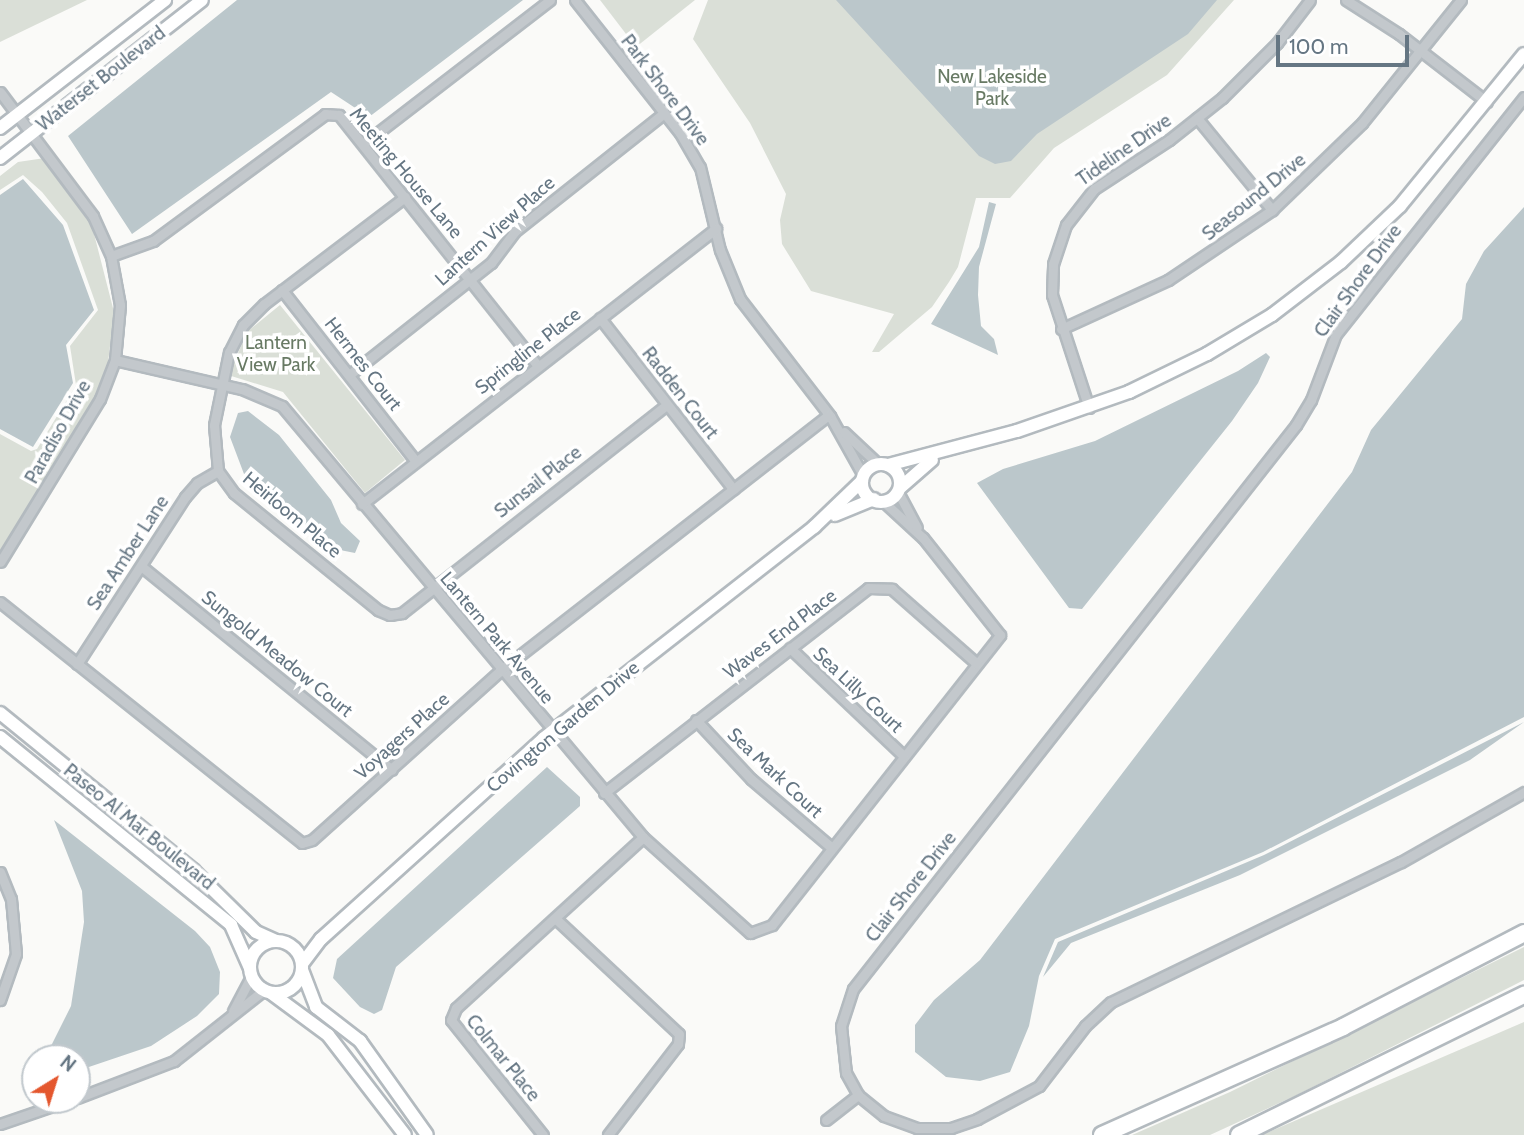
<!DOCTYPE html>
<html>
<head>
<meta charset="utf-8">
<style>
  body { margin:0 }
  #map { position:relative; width:1524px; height:1135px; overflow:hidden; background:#fafaf8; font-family:Cabin,sans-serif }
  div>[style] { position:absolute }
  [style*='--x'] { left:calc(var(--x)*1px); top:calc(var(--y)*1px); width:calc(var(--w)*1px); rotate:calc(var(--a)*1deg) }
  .green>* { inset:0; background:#dadfd7 }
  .water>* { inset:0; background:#bbc7cb }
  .roads { filter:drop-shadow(2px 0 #b3babf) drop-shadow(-2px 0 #b3babf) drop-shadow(0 2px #b3babf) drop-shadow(0 -2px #b3babf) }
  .street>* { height:9px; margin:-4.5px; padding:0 4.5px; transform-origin:4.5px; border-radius:4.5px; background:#c3c8cc }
  .secondary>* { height:12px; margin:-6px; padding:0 6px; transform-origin:6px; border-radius:6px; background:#fff }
  .secondary>.ring { margin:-6px; padding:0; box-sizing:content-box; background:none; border:12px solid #fff; border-radius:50% }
  .highway>* { height:16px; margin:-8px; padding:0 8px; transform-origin:8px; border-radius:8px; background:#fff }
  span { translate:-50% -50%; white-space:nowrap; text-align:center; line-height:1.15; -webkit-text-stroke:7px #fff; paint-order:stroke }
  .park-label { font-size:19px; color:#687a64 }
  .street-label { font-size:19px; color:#657683 }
  .north { position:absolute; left:21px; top:1044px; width:70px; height:70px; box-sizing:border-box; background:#fff; border:2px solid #c1c8cd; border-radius:50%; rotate:38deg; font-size:19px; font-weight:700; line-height:28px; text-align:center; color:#657683 }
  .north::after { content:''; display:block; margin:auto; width:24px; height:32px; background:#e4572e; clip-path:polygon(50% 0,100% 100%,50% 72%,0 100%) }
  .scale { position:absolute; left:1276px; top:35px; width:133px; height:32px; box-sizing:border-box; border:4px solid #657683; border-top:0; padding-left:9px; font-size:21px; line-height:24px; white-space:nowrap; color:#657683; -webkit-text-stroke:5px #fff; paint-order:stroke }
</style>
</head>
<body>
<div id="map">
  <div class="green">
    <i style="clip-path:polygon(0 0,87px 0,0 42px)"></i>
    <i style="clip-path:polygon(600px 0,695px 0,636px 47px)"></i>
    <i style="clip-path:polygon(708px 0,1234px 0,1167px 75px,1054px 148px,1010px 198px,976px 198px,958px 267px,949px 282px,932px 307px,879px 352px,872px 352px,894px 314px,811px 291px,782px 244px,780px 220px,786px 194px,750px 123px,693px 39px)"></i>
    <i style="clip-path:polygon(45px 158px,92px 226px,114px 312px,108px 363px,96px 397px,0 554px,0 434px,31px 451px,37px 449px,76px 385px,70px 346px,98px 310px,67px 223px,42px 192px,23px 175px,0 190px,0 176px,18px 162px)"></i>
    <i style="clip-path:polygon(280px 305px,405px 460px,365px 493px,283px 392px,228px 375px,248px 331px)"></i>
    <i style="clip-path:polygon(1524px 947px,1524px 980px,1299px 1094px,1210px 1135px,1132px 1135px,1230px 1092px)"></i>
    <i style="clip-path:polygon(1524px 1022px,1524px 1135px,1262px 1135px)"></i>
  </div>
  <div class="water">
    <i style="clip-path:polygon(237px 0,523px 0,369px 117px,331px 92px,132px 234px,68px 136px)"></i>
    <i style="clip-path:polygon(836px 0,1217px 0,1188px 34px,1037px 134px,1011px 161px,995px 164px,979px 156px)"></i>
    <i style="clip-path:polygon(23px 179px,63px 225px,94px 310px,66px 345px,73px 383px,33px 447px,0 429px,0 195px)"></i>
    <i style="clip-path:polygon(989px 202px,996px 204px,979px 267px,978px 295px,981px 326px,994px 339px,998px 355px,931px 324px,979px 247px)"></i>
    <i style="clip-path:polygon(1524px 207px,1524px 717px,1263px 852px,1055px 939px,1039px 976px,1029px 1026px,1010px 1072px,980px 1081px,946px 1077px,915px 1052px,915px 1025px,934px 1000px,980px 960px,1352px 472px,1371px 430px,1462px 319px,1466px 284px,1484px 251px)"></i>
    <i style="clip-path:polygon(1266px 353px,1270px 357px,1258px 383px,1232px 421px,1082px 609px,1069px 608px,977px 483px,1003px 469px,1095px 441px,1238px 371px)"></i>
    <i style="clip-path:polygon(248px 411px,279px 435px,331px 500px,341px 523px,360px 541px,355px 553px,335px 549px,244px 474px,230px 437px,238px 413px)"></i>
    <i style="clip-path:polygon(1524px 722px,1470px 760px,1240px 875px,1071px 943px,1043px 977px,1058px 942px,1264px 855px)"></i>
    <i style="clip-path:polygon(547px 767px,580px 797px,580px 806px,396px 967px,382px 1010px,374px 1014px,360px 1007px,333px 978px,337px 959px)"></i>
    <i style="clip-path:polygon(54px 820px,195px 931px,210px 947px,220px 972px,219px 994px,197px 1016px,151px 1046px,77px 1071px,77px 1058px,45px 1058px,71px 1006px,84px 922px,82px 891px)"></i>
  </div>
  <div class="roads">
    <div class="street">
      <i style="--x:575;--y:0;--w:169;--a:51.7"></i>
      <i style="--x:680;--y:133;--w:39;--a:60"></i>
      <i style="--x:700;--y:167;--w:85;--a:76.5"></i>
      <i style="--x:720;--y:250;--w:53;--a:67.8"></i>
      <i style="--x:740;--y:299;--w:148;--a:52.4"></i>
      <i style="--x:830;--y:416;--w:68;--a:60.8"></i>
      <i style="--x:1346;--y:0;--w:63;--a:32.7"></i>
      <i style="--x:1399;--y:34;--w:111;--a:37.7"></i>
      <i style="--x:0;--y:92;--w:155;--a:53.1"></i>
      <i style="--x:93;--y:216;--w:44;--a:65.8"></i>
      <i style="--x:111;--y:256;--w:50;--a:79.6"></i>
      <i style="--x:120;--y:305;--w:55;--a:95.2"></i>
      <i style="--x:115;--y:360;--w:42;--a:111"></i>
      <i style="--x:100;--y:399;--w:191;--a:121.5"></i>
      <i style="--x:1524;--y:97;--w:303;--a:128.4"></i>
      <i style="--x:1336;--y:334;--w:71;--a:110.7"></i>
      <i style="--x:1311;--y:400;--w:29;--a:121"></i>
      <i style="--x:1296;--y:425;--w:717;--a:128.15"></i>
      <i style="--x:853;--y:989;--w:39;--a:108"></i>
      <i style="--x:841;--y:1026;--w:47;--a:83.9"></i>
      <i style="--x:846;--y:1073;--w:25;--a:61"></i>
      <i style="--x:858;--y:1095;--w:33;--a:39"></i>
      <i style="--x:884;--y:1116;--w:35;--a:20"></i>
      <i style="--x:917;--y:1128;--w:34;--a:0"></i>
      <i style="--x:951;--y:1128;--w:28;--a:-19"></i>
      <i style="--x:977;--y:1119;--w:70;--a:-28"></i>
      <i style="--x:1039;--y:1086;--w:76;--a:-52.5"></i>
      <i style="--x:1085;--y:1026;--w:35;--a:-43"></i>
      <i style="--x:1111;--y:1002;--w:322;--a:-25.8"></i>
      <i style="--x:1401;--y:862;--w:142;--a:-29.6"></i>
      <i style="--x:1197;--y:118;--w:119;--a:50.8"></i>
      <i style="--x:363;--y:144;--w:236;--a:-37.6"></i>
      <i style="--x:405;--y:197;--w:177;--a:142.8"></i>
      <i style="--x:264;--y:304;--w:30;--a:135"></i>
      <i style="--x:243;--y:325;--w:30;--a:117"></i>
      <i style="--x:229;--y:352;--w:75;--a:101.6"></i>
      <i style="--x:214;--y:425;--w:46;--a:85"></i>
      <i style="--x:218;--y:471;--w:27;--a:54"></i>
      <i style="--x:234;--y:493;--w:186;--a:39.1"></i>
      <i style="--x:378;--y:610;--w:13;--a:23"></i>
      <i style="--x:390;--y:615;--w:12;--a:-9"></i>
      <i style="--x:402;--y:613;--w:336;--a:-38.2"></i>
      <i style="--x:111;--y:256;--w:45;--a:-19.7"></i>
      <i style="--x:153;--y:241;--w:214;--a:-36.4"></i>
      <i style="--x:325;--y:114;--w:14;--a:4"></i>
      <i style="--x:339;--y:115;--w:319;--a:51.6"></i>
      <i style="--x:282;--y:290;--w:216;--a:52"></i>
      <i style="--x:600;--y:318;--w:217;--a:52.1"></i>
      <i style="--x:1061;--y:329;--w:118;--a:-24.6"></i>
      <i style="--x:1168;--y:280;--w:125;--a:-33.9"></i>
      <i style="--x:1272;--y:210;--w:125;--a:-44"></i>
      <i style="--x:1362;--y:123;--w:158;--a:-51.2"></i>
      <i style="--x:115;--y:360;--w:130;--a:12.9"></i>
      <i style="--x:242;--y:389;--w:43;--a:23"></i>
      <i style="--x:282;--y:406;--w:562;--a:50.05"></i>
      <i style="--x:643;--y:837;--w:144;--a:41.9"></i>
      <i style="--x:750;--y:933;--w:23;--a:-20"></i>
      <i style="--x:772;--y:925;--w:369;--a:-51.8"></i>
      <i style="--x:1000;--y:635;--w:124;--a:-128.4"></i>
      <i style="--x:923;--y:538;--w:52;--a:-137.4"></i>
      <i style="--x:349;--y:375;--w:181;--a:-38.3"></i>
      <i style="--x:491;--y:263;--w:39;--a:-53"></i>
      <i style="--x:514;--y:232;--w:191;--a:-38.4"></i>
      <i style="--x:1089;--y:408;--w:119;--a:-108.1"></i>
      <i style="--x:1052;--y:295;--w:31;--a:-88"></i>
      <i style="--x:1053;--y:264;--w:41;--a:-71.6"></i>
      <i style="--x:1066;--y:225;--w:46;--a:-52.1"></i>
      <i style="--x:1094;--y:189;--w:90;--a:-33.2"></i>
      <i style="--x:1169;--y:140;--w:68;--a:-38.4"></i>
      <i style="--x:1222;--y:98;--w:78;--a:-45"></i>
      <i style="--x:1277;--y:43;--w:54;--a:-52.5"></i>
      <i style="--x:844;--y:432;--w:45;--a:43.2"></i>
      <i style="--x:899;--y:494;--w:38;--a:62"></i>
      <i style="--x:362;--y:504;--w:449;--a:-37.9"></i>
      <i style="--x:141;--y:566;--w:323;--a:39.1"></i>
      <i style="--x:0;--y:602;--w:386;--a:38.6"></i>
      <i style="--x:302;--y:843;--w:10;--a:-17"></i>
      <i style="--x:312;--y:840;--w:254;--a:-42"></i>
      <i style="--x:501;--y:670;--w:415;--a:-37.9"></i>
      <i style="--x:790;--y:648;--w:157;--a:43.5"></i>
      <i style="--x:77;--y:664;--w:199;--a:-57.1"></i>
      <i style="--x:185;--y:497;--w:18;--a:-49"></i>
      <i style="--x:197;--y:483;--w:24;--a:-30"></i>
      <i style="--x:696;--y:720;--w:81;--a:47"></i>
      <i style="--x:751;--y:779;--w:106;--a:40.4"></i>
      <i style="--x:604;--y:793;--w:334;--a:-37.8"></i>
      <i style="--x:868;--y:588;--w:24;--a:2"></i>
      <i style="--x:892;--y:589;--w:113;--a:41.4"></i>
      <i style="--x:0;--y:872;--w:29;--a:68"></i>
      <i style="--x:11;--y:899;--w:55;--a:84.8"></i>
      <i style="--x:16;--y:954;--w:49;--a:109.2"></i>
      <i style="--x:556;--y:919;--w:168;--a:43.1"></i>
      <i style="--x:679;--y:1034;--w:10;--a:96"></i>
      <i style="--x:678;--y:1044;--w:115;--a:127.6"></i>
      <i style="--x:233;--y:1011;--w:41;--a:-62.2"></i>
      <i style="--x:77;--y:1098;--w:104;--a:-20.9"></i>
      <i style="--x:174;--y:1061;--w:115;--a:-38.3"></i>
      <i style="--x:826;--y:1120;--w:41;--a:-38"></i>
      <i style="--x:0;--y:1124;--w:74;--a:-18.9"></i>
      <i style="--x:543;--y:1135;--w:147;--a:-128.7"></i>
      <i style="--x:451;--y:1020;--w:13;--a:-67"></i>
      <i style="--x:456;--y:1008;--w:253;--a:-42.4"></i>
    </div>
    <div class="secondary">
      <i style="--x:0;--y:128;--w:209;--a:-37.8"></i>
      <i style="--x:0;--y:158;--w:256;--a:-38"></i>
      <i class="ring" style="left:862px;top:464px;width:26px;height:26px"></i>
      <i style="--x:888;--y:465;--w:133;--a:-14.8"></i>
      <i style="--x:1017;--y:431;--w:119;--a:-19.2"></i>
      <i style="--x:1129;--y:392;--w:87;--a:-26"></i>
      <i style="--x:1207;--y:354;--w:76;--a:-31"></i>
      <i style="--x:1272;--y:315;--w:87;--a:-37.5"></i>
      <i style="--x:1341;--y:262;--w:81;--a:-43.5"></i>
      <i style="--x:1400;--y:206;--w:196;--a:-50.8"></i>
      <i style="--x:901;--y:487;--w:41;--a:-41.1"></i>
      <i style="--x:835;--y:515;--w:42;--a:-22.3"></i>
      <i style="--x:0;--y:713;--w:249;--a:39.1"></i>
      <i style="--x:193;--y:870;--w:88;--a:44.5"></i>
      <i style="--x:256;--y:932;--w:22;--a:24"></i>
      <i style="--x:0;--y:737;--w:298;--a:39.1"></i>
      <i style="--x:231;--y:925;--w:47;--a:66.2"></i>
      <i class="ring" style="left:250px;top:941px;width:40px;height:40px"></i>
      <i style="--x:302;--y:964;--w:31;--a:-53"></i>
      <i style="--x:321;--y:939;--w:300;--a:-42"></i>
      <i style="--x:544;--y:738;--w:343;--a:-38"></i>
      <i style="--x:814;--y:527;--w:66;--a:-43.8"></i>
      <i style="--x:302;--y:970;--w:40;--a:69"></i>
      <i style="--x:316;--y:1007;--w:56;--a:37.7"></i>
      <i style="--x:360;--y:1041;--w:115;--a:54.5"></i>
      <i style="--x:271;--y:993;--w:71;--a:36.4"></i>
      <i style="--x:328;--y:1035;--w:126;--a:52.4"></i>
    </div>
    <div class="highway">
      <i style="--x:1102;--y:1135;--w:264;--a:-24.1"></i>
      <i style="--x:1343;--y:1027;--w:204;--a:-27.4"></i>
      <i style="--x:1239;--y:1135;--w:318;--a:-26.2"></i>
    </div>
  </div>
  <div class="park-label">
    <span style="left:992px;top:88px">New Lakeside<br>Park</span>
    <span style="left:276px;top:354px">Lantern<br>View Park</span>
  </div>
  <div class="street-label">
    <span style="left:101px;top:79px;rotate:-38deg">Waterset Boulevard</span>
    <span style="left:665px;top:90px;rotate:53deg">Park Shore Drive</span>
    <span style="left:1124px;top:150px;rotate:-35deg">Tideline Drive</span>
    <span style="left:406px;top:173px;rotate:50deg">Meeting House Lane</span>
    <span style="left:1254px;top:197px;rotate:-39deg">Seasound Drive</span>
    <span style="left:495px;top:231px;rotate:-42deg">Lantern View Place</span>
    <span style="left:1358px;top:281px;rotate:-54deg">Clair Shore Drive</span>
    <span style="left:528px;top:351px;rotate:-38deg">Springline Place</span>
    <span style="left:363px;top:364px;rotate:52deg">Hermes Court</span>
    <span style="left:680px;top:393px;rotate:52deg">Radden Court</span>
    <span style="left:58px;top:432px;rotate:-61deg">Paradiso Drive</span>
    <span style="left:538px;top:482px;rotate:-38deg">Sunsail Place</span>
    <span style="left:292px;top:515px;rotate:40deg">Heirloom Place</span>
    <span style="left:128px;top:553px;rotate:-57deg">Sea Amber Lane</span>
    <span style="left:780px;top:634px;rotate:-37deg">Waves End Place</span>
    <span style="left:497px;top:638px;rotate:50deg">Lantern Park Avenue</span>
    <span style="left:277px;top:654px;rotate:39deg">Sungold Meadow Court</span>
    <span style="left:858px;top:690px;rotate:43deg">Sea Lilly Court</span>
    <span style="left:563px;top:727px;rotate:-40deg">Covington Garden Drive</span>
    <span style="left:402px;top:736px;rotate:-42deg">Voyagers Place</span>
    <span style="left:775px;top:773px;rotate:43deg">Sea Mark Court</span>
    <span style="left:139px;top:827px;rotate:39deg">Paseo Al Mar Boulevard</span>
    <span style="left:911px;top:887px;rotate:-52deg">Clair Shore Drive</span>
    <span style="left:503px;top:1058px;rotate:51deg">Colmar Place</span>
  </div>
  <div class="north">N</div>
  <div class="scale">100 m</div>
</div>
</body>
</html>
